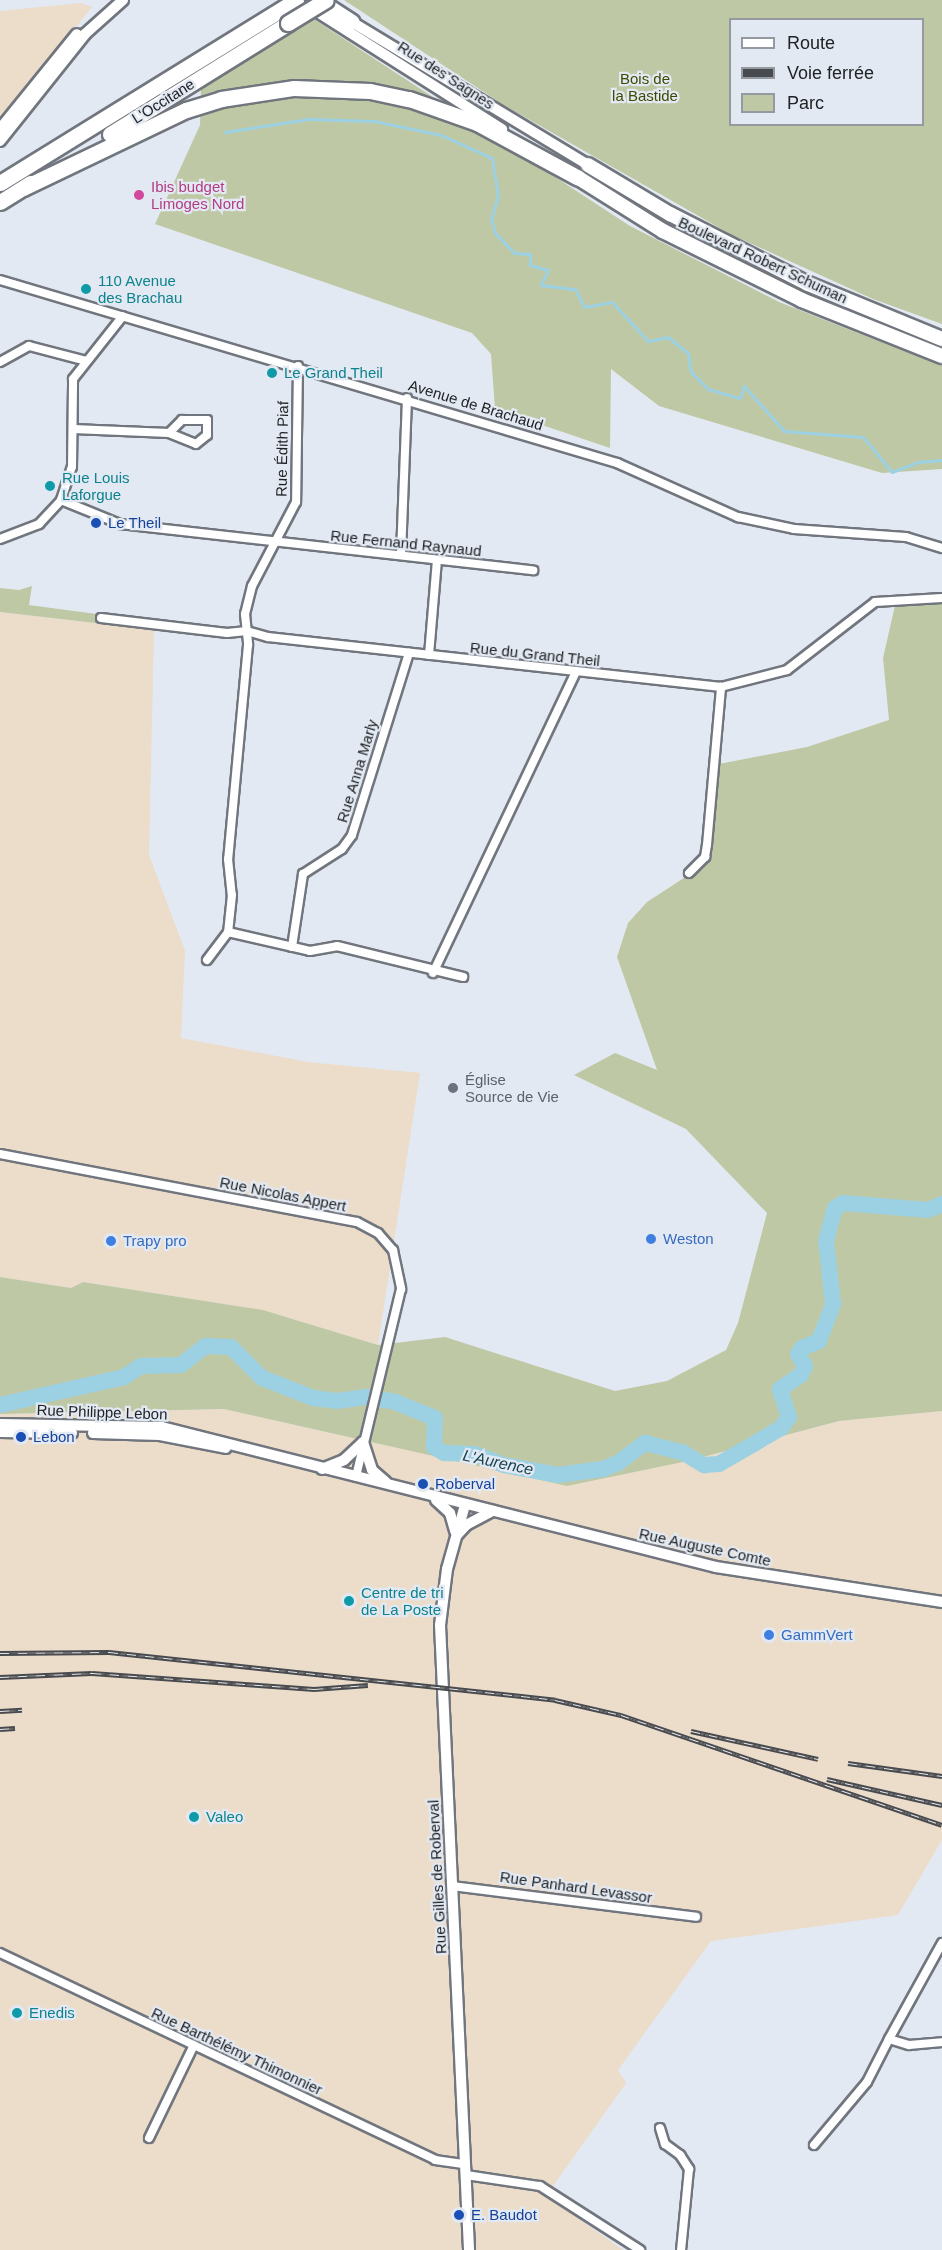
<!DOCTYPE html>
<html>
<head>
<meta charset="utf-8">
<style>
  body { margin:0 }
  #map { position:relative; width:942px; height:2250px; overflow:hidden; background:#e3e9f2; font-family:Helvetica,sans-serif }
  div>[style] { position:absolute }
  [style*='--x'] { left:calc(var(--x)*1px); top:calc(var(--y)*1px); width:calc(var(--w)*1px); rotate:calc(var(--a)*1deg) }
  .industrial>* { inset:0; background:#ecdcca }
  .green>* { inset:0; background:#bfc8a4 }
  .stream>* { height:3px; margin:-1.5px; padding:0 1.5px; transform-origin:1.5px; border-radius:1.5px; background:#9cd1e4 }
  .river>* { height:16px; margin:-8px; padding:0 8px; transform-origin:8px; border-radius:8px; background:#9cd1e4 }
  .roads { filter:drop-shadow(2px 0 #71767e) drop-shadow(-2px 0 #71767e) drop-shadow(0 2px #71767e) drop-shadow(0 -2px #71767e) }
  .minor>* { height:8px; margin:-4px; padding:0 4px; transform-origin:4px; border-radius:4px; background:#fff }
  .tertiary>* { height:10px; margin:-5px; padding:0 5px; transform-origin:5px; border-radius:5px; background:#fff }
  .primary>* { height:14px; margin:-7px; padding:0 7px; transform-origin:7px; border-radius:7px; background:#fff }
  .motorway>* { height:15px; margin:-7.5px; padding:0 7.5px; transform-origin:7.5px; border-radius:7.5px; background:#fff }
  .rail>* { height:5px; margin-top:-2.5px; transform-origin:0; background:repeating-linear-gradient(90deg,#e3e9f2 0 9px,#474a4f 0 18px); box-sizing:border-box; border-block:2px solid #474a4f }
  .bridges { filter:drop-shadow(2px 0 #71767e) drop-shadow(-2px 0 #71767e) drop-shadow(0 2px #71767e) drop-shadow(0 -2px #71767e) }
  .motorway-bridge>* { height:15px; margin:-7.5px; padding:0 7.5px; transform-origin:7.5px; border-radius:7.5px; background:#fff }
  .dots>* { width:16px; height:16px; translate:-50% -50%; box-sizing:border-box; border:3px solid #e3e9f2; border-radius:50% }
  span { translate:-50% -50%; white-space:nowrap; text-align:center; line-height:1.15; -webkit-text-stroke:4.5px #e3e9f2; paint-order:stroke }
  .street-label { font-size:15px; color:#202326 }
  .park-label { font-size:15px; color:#3f4a00 }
  .hotel-label { font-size:15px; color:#b23c85 }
  .left { translate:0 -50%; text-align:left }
  .culture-label { font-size:15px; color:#0d838f }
  .transit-label { font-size:15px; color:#164399 }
  .worship-label { font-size:15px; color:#5b616d }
  .shop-label { font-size:15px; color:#366cbe }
  .water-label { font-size:16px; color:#184553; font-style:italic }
  .legend { position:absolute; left:729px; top:18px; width:195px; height:108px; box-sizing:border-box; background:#e3e9f2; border:2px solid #959aa0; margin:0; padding:8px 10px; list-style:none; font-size:18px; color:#202326 }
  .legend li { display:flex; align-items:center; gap:12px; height:30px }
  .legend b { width:30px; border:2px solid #959aa0 }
</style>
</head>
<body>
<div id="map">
  <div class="industrial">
    <i style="clip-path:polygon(81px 3px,92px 7px,0 123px,0 11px)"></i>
    <i style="clip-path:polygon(0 612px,154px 630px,149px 855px,185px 951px,181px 1038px,308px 1062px,420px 1073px,378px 1345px,263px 1310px,83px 1282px,71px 1288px,0 1277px)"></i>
    <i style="clip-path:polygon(224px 1409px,567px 1486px,688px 1461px,839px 1421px,942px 1411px,942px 1840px,898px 1915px,711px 1941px,618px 2070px,626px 2083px,546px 2196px,623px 2250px,0 2250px,0 1414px)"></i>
  </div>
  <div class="green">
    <i style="clip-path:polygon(evenodd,344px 0,942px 0,942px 324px,873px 299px,732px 235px,502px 104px,344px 0,730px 20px,922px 20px,922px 124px,730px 124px,730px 20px)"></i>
    <i style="clip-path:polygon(312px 18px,630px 226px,779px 302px,942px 366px,942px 469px,882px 473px,659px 406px,611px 369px,610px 448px,495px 409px,491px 354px,472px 333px,155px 224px,200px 125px,201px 88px)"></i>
    <i style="clip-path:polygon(32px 586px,29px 605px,104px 615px,104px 624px,0 612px,0 588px,19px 590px)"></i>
    <i style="clip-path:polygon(896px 601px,942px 601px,942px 1411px,839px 1421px,688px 1461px,567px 1486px,224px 1409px,0 1414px,0 1277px,71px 1288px,83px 1282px,263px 1310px,378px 1345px,445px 1337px,615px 1391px,667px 1381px,726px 1350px,738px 1323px,767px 1213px,686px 1129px,574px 1075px,615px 1053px,657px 1070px,617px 957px,628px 923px,647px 902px,693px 872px,708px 855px,719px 764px,807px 747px,889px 720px,883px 658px)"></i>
  </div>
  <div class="stream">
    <i style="--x:225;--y:132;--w:85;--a:-8.8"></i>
    <i style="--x:309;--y:119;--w:65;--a:1.8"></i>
    <i style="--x:374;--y:121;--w:68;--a:11.8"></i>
    <i style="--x:441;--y:135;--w:56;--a:24.3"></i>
    <i style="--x:492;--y:158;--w:38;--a:81"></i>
    <i style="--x:498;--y:196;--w:24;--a:107"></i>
    <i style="--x:491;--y:219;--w:15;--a:74"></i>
    <i style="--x:495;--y:233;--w:28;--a:46"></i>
    <i style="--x:514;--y:253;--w:16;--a:4"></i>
    <i style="--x:530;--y:254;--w:11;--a:90"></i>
    <i style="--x:530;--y:265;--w:19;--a:16"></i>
    <i style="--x:548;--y:270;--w:17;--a:115"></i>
    <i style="--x:541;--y:285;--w:34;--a:7"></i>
    <i style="--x:575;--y:289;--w:20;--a:63"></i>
    <i style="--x:584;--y:307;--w:28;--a:-10"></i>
    <i style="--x:612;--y:302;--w:53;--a:47.3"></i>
    <i style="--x:648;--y:341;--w:20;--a:-11"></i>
    <i style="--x:668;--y:337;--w:26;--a:39"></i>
    <i style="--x:688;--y:353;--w:19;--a:81"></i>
    <i style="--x:691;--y:372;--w:24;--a:45"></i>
    <i style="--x:708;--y:389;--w:33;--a:16"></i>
    <i style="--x:740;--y:398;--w:13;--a:-72"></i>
    <i style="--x:744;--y:386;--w:60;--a:48.4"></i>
    <i style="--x:784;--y:431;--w:79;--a:4.3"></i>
    <i style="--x:863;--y:437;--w:45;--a:50.4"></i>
    <i style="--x:892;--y:472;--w:28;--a:-21"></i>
    <i style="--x:918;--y:462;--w:24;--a:-5"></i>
  </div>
  <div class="river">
    <i style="--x:0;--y:1405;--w:127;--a:-12.7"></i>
    <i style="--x:124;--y:1377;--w:20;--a:-33"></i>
    <i style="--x:141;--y:1366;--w:40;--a:-1.4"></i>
    <i style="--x:181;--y:1365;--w:31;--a:-38"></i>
    <i style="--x:205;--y:1346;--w:26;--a:2"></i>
    <i style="--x:231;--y:1347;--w:44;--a:45"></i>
    <i style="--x:262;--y:1378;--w:55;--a:21.4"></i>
    <i style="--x:313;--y:1398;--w:24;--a:7"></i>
    <i style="--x:337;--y:1401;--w:28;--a:-8"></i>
    <i style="--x:365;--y:1397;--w:30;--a:9"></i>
    <i style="--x:395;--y:1402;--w:43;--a:21.8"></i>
    <i style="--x:435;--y:1418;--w:29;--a:92"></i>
    <i style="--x:434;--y:1447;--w:12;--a:31"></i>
    <i style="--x:444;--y:1453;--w:31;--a:2"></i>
    <i style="--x:475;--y:1454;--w:31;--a:21"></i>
    <i style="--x:504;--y:1465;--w:55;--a:10.5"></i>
    <i style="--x:558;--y:1475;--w:45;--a:-7.6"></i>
    <i style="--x:603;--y:1469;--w:16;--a:-22"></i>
    <i style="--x:618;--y:1463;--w:34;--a:-37"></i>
    <i style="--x:645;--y:1443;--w:38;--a:14"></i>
    <i style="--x:682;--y:1452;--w:26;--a:31"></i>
    <i style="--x:704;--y:1465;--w:15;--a:-4"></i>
    <i style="--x:719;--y:1464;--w:72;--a:-30.1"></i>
    <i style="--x:781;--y:1428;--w:14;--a:-54"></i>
    <i style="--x:789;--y:1417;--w:29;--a:-108"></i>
    <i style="--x:780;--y:1389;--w:25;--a:-34"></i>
    <i style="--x:801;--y:1375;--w:10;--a:-66"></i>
    <i style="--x:805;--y:1366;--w:14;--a:-120"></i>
    <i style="--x:798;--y:1354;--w:7;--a:-56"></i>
    <i style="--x:802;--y:1348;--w:18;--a:-22"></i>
    <i style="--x:819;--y:1341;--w:40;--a:-69"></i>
    <i style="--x:833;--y:1304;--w:63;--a:-96.3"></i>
    <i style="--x:826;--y:1241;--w:34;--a:-75"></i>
    <i style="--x:835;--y:1208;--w:9;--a:-32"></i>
    <i style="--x:843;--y:1203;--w:85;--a:4.7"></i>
    <i style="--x:928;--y:1210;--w:15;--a:-23"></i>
  </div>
  <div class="roads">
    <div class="minor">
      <i style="--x:0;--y:280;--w:644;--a:16.52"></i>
      <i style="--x:617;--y:463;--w:133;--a:24.1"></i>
      <i style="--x:738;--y:517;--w:57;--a:12.1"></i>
      <i style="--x:794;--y:529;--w:112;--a:4.1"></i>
      <i style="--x:906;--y:537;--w:38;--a:17"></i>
      <i style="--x:0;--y:362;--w:33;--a:-29"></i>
      <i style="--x:29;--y:346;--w:59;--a:14.7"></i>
      <i style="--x:298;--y:366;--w:136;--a:90.8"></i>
      <i style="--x:296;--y:502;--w:95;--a:117.6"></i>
      <i style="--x:252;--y:586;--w:29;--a:104"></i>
      <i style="--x:245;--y:614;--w:31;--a:84"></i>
      <i style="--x:248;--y:645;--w:215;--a:95.3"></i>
      <i style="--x:228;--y:859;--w:36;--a:84"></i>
      <i style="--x:232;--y:895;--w:37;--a:96"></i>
      <i style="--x:228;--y:932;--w:84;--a:13"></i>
      <i style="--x:310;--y:951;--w:27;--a:-10"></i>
      <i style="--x:337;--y:946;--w:130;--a:13.8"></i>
      <i style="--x:73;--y:429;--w:96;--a:2.4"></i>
      <i style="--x:169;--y:433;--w:29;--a:22"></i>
      <i style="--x:196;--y:444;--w:14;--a:-39"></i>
      <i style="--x:207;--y:435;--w:15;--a:-90"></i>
      <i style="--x:207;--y:420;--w:25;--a:180"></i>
      <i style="--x:182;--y:420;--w:18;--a:135"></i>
      <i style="--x:61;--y:500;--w:64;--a:22.1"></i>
      <i style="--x:120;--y:524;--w:416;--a:6.4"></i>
      <i style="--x:0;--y:539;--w:42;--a:-21"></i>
      <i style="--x:39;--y:524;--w:33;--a:-47"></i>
      <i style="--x:61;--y:500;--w:35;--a:-72"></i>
      <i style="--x:72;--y:467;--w:88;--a:-89.3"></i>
      <i style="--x:73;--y:379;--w:80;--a:-51.6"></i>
      <i style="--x:401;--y:555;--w:157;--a:-87.8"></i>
      <i style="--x:101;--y:618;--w:127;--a:6.8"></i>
      <i style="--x:227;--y:633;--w:20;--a:-6"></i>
      <i style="--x:247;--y:631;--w:22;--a:16"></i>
      <i style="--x:268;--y:637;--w:456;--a:6.3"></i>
      <i style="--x:721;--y:687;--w:68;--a:-14.4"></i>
      <i style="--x:787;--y:670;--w:111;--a:-37.7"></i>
      <i style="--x:875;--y:602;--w:67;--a:-3.4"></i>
      <i style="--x:429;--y:655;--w:95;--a:-85.2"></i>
      <i style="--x:689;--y:873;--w:23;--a:-45"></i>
      <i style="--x:705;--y:857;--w:12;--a:-81"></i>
      <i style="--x:707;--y:845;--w:159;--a:-84.9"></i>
      <i style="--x:292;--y:947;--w:74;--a:-81.4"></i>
      <i style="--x:303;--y:874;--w:46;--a:-32.7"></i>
      <i style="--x:342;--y:849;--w:17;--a:-54"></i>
      <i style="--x:352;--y:835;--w:191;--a:-72.6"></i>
      <i style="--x:207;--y:960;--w:35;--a:-53"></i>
      <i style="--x:433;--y:973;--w:333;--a:-64.6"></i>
      <i style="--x:0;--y:1154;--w:363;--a:10.8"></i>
      <i style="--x:357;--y:1222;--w:24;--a:28"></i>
      <i style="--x:378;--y:1233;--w:23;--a:49"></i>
      <i style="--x:393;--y:1250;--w:40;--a:78"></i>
      <i style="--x:401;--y:1289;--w:193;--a:103.5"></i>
      <i style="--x:452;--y:1886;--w:246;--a:7.2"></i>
      <i style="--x:942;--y:1943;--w:110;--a:118.9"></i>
      <i style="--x:889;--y:2039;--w:21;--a:17"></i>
      <i style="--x:909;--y:2045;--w:33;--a:-5"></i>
      <i style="--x:0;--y:1953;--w:482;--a:25.4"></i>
      <i style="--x:435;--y:2160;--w:30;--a:8"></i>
      <i style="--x:660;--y:2128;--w:17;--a:73"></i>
      <i style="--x:665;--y:2144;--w:19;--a:36"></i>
      <i style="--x:680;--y:2155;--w:17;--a:57"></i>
      <i style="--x:689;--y:2169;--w:81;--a:95.6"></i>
      <i style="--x:149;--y:2138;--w:103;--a:-64.2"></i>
      <i style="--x:814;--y:2145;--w:82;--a:-49.9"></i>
      <i style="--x:867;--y:2082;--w:48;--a:-62.9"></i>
      <i style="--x:466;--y:2175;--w:75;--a:8.5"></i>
      <i style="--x:540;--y:2186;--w:119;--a:32.6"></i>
    </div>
    <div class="tertiary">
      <i style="--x:308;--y:6;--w:230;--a:32.4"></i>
      <i style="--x:347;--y:19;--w:282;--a:31.2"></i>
      <i style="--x:0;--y:129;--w:122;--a:-51"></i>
      <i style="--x:0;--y:141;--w:137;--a:-51.5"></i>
      <i style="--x:85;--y:34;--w:51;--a:-41.8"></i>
      <i style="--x:0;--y:1424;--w:162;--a:1.1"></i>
      <i style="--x:162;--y:1427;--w:571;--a:14.18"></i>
      <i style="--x:716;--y:1567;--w:229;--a:8.8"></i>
      <i style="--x:0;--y:1432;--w:72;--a:0.8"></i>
      <i style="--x:93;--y:1433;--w:67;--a:1.7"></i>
      <i style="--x:160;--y:1435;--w:67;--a:11.1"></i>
      <i style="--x:363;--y:1442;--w:29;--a:72"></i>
      <i style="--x:372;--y:1470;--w:18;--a:41"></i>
      <i style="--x:322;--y:1469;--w:24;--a:-22"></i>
      <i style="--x:344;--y:1460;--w:26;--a:-43"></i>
      <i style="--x:436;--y:1500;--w:19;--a:43"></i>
      <i style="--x:450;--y:1513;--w:19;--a:74"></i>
      <i style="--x:465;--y:1505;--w:66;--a:105.7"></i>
      <i style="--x:447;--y:1569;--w:56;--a:97.1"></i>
      <i style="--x:440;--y:1625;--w:626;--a:87.34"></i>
      <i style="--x:458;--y:1534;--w:12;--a:-48"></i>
      <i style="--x:466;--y:1525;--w:30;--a:-28"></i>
    </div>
    <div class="primary">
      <i style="--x:588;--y:165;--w:96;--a:30.9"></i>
      <i style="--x:670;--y:214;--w:155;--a:26.9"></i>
      <i style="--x:808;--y:284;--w:145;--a:22.3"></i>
      <i style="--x:577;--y:177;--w:102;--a:32.1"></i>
      <i style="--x:663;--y:231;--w:155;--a:26.4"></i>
      <i style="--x:802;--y:300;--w:151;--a:21.8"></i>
    </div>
    <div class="motorway">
      <i style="--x:318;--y:0;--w:40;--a:32.9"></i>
      <i style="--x:110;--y:134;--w:210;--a:-31.9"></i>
      <i style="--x:0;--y:183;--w:348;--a:-31.7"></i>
      <i style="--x:23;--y:188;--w:181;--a:-25.6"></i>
      <i style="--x:186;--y:110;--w:37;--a:-17"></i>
      <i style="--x:221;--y:99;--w:74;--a:-8.6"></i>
      <i style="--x:294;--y:88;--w:76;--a:2.3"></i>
      <i style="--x:370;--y:91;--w:40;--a:12"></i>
      <i style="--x:409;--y:99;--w:72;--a:19.4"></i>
      <i style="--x:477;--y:123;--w:114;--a:28.4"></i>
      <i style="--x:0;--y:202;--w:36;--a:-32"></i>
    </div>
  </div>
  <div class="rail">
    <i style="--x:0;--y:1653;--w:109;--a:-0.5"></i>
    <i style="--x:109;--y:1652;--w:449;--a:6.1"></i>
    <i style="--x:555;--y:1700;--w:68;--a:12.8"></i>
    <i style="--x:621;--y:1715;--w:339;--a:18.9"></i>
    <i style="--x:0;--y:1677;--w:92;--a:-2.5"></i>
    <i style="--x:92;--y:1673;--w:223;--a:4.1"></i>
    <i style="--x:314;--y:1689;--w:54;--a:-4.2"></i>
    <i style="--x:0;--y:1711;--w:22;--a:-3"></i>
    <i style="--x:0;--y:1729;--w:15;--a:-4"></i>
    <i style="--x:691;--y:1731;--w:130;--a:12.4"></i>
    <i style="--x:848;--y:1763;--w:95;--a:7.9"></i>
    <i style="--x:827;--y:1779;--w:118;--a:12.7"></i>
  </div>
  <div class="bridges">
    <div class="motorway-bridge">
      <i style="--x:288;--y:23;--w:44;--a:-31.2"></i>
    </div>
  </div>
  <div class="dots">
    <i style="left:139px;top:195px;background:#d1479c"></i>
    <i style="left:86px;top:289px;background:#0f9aa8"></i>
    <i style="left:272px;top:373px;background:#0f9aa8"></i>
    <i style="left:50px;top:486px;background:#0f9aa8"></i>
    <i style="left:96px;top:523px;background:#1a4fb4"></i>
    <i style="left:453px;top:1088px;background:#6b7280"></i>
    <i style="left:651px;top:1239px;background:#3f7fe0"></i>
    <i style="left:111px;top:1241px;background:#3f7fe0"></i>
    <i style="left:21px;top:1437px;background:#1a4fb4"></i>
    <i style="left:423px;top:1484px;background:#1a4fb4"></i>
    <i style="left:349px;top:1601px;background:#0f9aa8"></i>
    <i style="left:769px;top:1635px;background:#3f7fe0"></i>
    <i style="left:194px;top:1817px;background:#0f9aa8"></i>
    <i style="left:17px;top:2013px;background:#0f9aa8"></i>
    <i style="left:459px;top:2215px;background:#1a4fb4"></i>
  </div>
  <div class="street-label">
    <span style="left:446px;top:75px;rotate:33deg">Rue des Sagnes</span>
    <span style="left:163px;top:101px;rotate:-32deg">L'Occitane</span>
    <span style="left:763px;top:260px;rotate:25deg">Boulevard Robert Schuman</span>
    <span style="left:476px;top:405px;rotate:17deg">Avenue de Brachaud</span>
    <span style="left:282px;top:449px;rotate:-89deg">Rue Édith Piaf</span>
    <span style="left:406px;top:543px;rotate:6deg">Rue Fernand Raynaud</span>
    <span style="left:535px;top:654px;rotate:6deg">Rue du Grand Theil</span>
    <span style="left:357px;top:771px;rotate:-73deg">Rue Anna Marly</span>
    <span style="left:283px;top:1194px;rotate:11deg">Rue Nicolas Appert</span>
    <span style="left:102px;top:1412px;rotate:2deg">Rue Philippe Lebon</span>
    <span style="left:705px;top:1547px;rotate:12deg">Rue Auguste Comte</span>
    <span style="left:437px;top:1877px;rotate:-93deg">Rue Gilles de Roberval</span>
    <span style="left:576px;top:1887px;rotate:8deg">Rue Panhard Levassor</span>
    <span style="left:237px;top:2051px;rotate:25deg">Rue Barthélémy Thimonnier</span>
  </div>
  <div class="park-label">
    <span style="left:645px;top:87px">Bois de<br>la Bastide</span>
  </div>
  <div class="hotel-label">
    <span class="left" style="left:151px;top:195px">Ibis budget<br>Limoges Nord</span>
  </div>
  <div class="culture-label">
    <span class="left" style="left:98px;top:289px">110 Avenue<br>des Brachau</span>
    <span class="left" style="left:284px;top:373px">Le Grand Theil</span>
    <span class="left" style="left:62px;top:486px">Rue Louis<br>Laforgue</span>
    <span class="left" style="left:361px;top:1601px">Centre de tri<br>de La Poste</span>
    <span class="left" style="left:206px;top:1817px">Valeo</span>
    <span class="left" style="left:29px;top:2013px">Enedis</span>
  </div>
  <div class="transit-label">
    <span class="left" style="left:108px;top:523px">Le Theil</span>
    <span class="left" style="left:33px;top:1437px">Lebon</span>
    <span class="left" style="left:435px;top:1484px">Roberval</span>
    <span class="left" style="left:471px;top:2215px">E. Baudot</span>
  </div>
  <div class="worship-label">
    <span class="left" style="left:465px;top:1088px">Église<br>Source de Vie</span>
  </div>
  <div class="shop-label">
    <span class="left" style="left:663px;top:1239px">Weston</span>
    <span class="left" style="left:123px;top:1241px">Trapy pro</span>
    <span class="left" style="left:781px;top:1635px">GammVert</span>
  </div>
  <div class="water-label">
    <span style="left:498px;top:1463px;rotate:12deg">L'Aurence</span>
  </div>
  <ul class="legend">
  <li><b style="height:8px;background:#fff"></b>Route</li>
  <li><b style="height:8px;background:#474a4f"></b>Voie ferrée</li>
  <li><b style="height:16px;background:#bfc8a4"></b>Parc</li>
  </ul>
</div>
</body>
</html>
